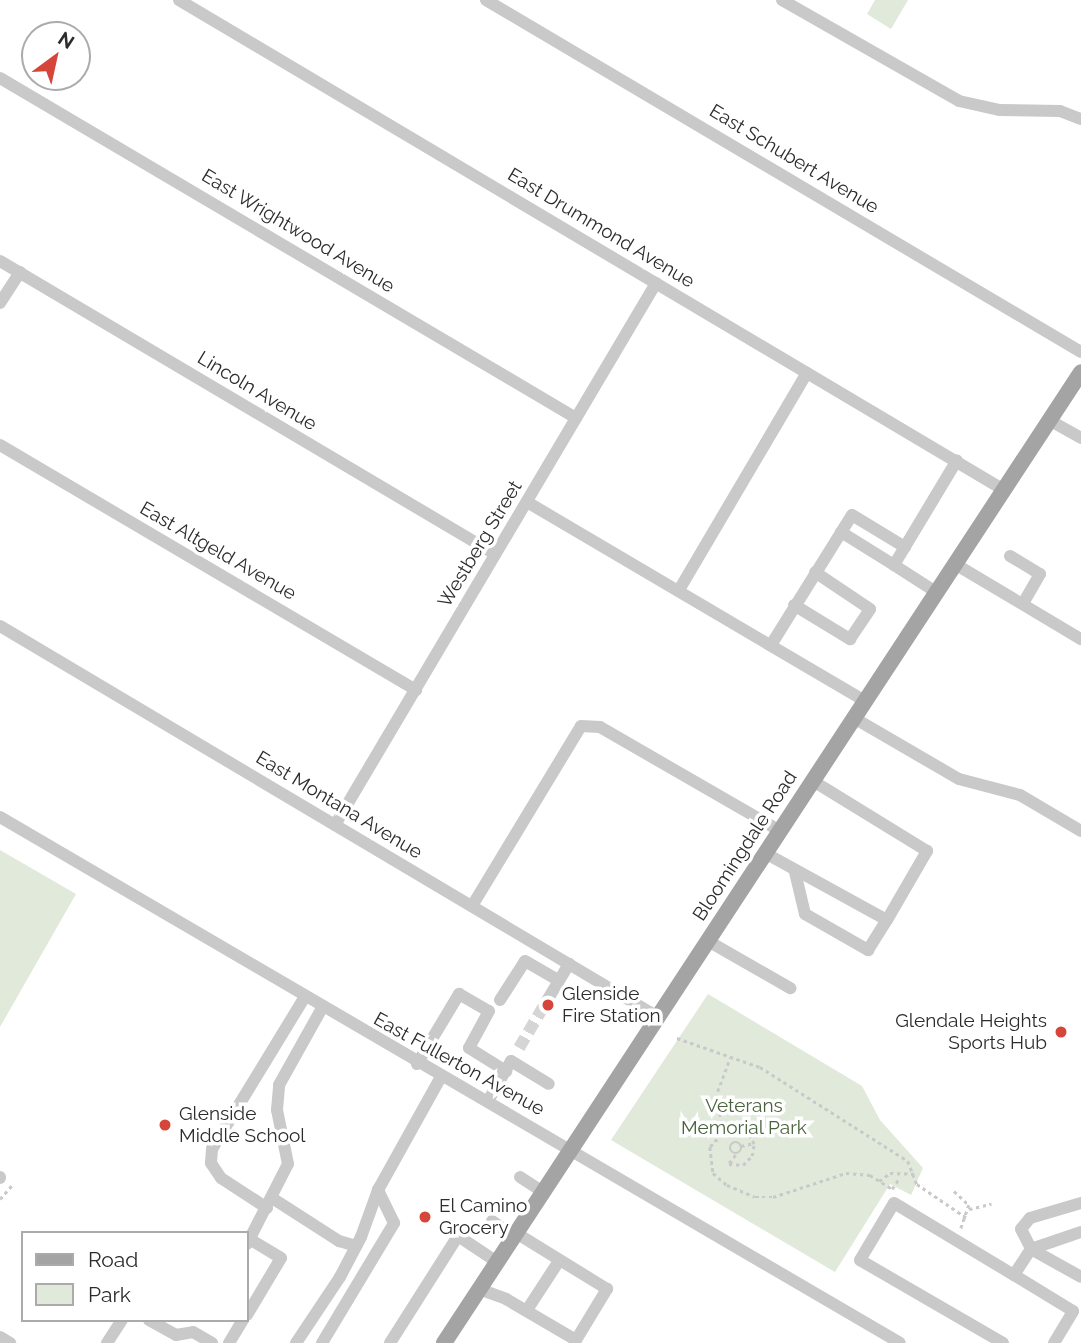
<!DOCTYPE html>
<html>
<head>
<meta charset="utf-8">
<style>
  body { margin:0 }
  #map { position:relative; width:1081px; height:1343px; overflow:hidden; background:#fff; font-family:Raleway,sans-serif }
  div>[style] { position:absolute }
  [style*='--x'] { left:calc(var(--x)*1px); top:calc(var(--y)*1px); width:calc(var(--w)*1px); rotate:calc(var(--a)*1deg) }
  .green>* { inset:0; background:#e0e9da }
  .minor-tunnel>* { height:12px; margin-top:-6px; transform-origin:0; background:repeating-linear-gradient(90deg,#d5d5d5 0 12px,transparent 0 18px) }
  .path>* { height:2.5px; margin-top:-1.25px; transform-origin:0; background:repeating-linear-gradient(90deg,#c9c9c9 0 3.5px,transparent 0 7px) }
  .path>.ring { margin:-1.25px; padding:0; box-sizing:content-box; background:none; border:2.5px solid #c9c9c9; border-radius:50% }
  .minor>* { height:12px; margin:-6px; padding:0 6px; transform-origin:6px; border-radius:6px; background:#c9c9c9 }
  .major>* { height:16px; margin:-8px; padding:0 8px; transform-origin:8px; border-radius:8px; background:#a4a4a4 }
  .dots>* { width:19px; height:19px; translate:-50% -50%; box-sizing:border-box; border:4px solid #fff; border-radius:50% }
  span { translate:-50% -50%; white-space:nowrap; text-align:center; line-height:1.15; -webkit-text-stroke:7px #fff; paint-order:stroke }
  .street-label { font-size:19px; color:#2c2c2c }
  .poi-label { font-size:19px; color:#2c2c2c }
  .left { translate:0 -50%; text-align:left }
  .right { translate:-100% -50%; text-align:right }
  .park-label { font-size:19px; color:#4a633d }
  .legend { position:absolute; left:21px; top:1231px; width:228px; height:91px; box-sizing:border-box; background:#fff; border:2px solid #ababab; margin:0; padding:9px 12px; list-style:none; font-size:21px; color:#2c2c2c }
  .legend li { display:flex; align-items:center; gap:14px; height:35px }
  .legend b { width:35px; border:2px solid #ababab }
  .north { position:absolute; left:21px; top:21px; width:70px; height:70px; box-sizing:border-box; background:#fff; border:2px solid #ababab; border-radius:50%; rotate:33deg; font-size:19px; font-weight:700; line-height:28px; text-align:center; color:#2c2c2c }
  .north::after { content:''; display:block; margin:auto; width:24px; height:32px; background:#d6453a; clip-path:polygon(50% 0,100% 100%,50% 72%,0 100%) }
</style>
</head>
<body>
<div id="map">
  <div class="green">
    <i style="clip-path:polygon(875px 0,908px 0,891px 29px,867px 14px)"></i>
    <i style="clip-path:polygon(0 850px,76px 894px,0 1027px)"></i>
    <i style="clip-path:polygon(708px 994px,862px 1086px,880px 1120px,923px 1168px,911px 1195px,890px 1184px,835px 1272px,611px 1140px)"></i>
  </div>
  <div class="minor-tunnel">
    <i style="--x:519;--y:1048;--w:51;--a:-59.4"></i>
  </div>
  <div class="path">
    <i style="--x:677;--y:1038;--w:88;--a:19.3"></i>
    <i style="--x:760;--y:1067;--w:175;--a:32.4"></i>
    <i style="--x:908;--y:1161;--w:25;--a:69"></i>
    <i style="--x:917;--y:1184;--w:60;--a:34.2"></i>
    <i style="--x:724;--y:1130;--w:33;--a:-106"></i>
    <i style="--x:715;--y:1098;--w:43;--a:-69.4"></i>
    <i class="ring" style="left:730px;top:1142px;width:9.5px;height:9.5px"></i>
    <i style="--x:741;--y:1146;--w:13;--a:-13"></i>
    <i style="--x:736;--y:1155;--w:11;--a:128"></i>
    <i style="--x:729;--y:1164;--w:14;--a:4"></i>
    <i style="--x:743;--y:1165;--w:13;--a:-45"></i>
    <i style="--x:752;--y:1156;--w:12;--a:-81"></i>
    <i style="--x:754;--y:1144;--w:14;--a:-120"></i>
    <i style="--x:747;--y:1132;--w:20;--a:-171"></i>
    <i style="--x:727;--y:1129;--w:25;--a:133"></i>
    <i style="--x:710;--y:1147;--w:26;--a:83"></i>
    <i style="--x:713;--y:1173;--w:18;--a:41"></i>
    <i style="--x:727;--y:1185;--w:30;--a:23"></i>
    <i style="--x:755;--y:1197;--w:18;--a:0"></i>
    <i style="--x:773;--y:1197;--w:77;--a:-18.2"></i>
    <i style="--x:846;--y:1173;--w:24;--a:5"></i>
    <i style="--x:870;--y:1175;--w:26;--a:32"></i>
    <i style="--x:892;--y:1189;--w:14;--a:-56"></i>
    <i style="--x:879;--y:1181;--w:14;--a:-36"></i>
    <i style="--x:890;--y:1173;--w:24;--a:2"></i>
    <i style="--x:954;--y:1191;--w:21;--a:43"></i>
    <i style="--x:969;--y:1205;--w:28;--a:109"></i>
    <i style="--x:0;--y:1199;--w:20;--a:-49"></i>
    <i style="--x:969;--y:1209;--w:23;--a:-13"></i>
  </div>
  <div class="minor">
    <i style="--x:179;--y:0;--w:960;--a:30.71"></i>
    <i style="--x:486;--y:0;--w:691;--a:30.61"></i>
    <i style="--x:782;--y:0;--w:204;--a:29.7"></i>
    <i style="--x:959;--y:101;--w:42;--a:12.4"></i>
    <i style="--x:1000;--y:110;--w:60;--a:1"></i>
    <i style="--x:1060;--y:111;--w:22;--a:21"></i>
    <i style="--x:0;--y:78;--w:669;--a:30.55"></i>
    <i style="--x:0;--y:261;--w:575;--a:30.62"></i>
    <i style="--x:0;--y:303;--w:37;--a:-57"></i>
    <i style="--x:1049;--y:420;--w:37;--a:29"></i>
    <i style="--x:0;--y:445;--w:483;--a:30.5"></i>
    <i style="--x:527;--y:502;--w:392;--a:30.5"></i>
    <i style="--x:841;--y:532;--w:62;--a:31.9"></i>
    <i style="--x:1010;--y:556;--w:35;--a:31"></i>
    <i style="--x:1040;--y:574;--w:34;--a:120"></i>
    <i style="--x:955;--y:564;--w:147;--a:30.8"></i>
    <i style="--x:679;--y:590;--w:252;--a:-59.5"></i>
    <i style="--x:936;--y:592;--w:50;--a:-147.3"></i>
    <i style="--x:894;--y:565;--w:122;--a:-59"></i>
    <i style="--x:794;--y:605;--w:66;--a:31.3"></i>
    <i style="--x:850;--y:639;--w:36;--a:-56"></i>
    <i style="--x:870;--y:609;--w:66;--a:-146.1"></i>
    <i style="--x:0;--y:626;--w:765;--a:30.72"></i>
    <i style="--x:771;--y:645;--w:153;--a:-58.1"></i>
    <i style="--x:852;--y:515;--w:62;--a:31.1"></i>
    <i style="--x:854;--y:718;--w:121;--a:30.2"></i>
    <i style="--x:959;--y:779;--w:63;--a:14.7"></i>
    <i style="--x:1020;--y:795;--w:71;--a:30.5"></i>
    <i style="--x:0;--y:817;--w:1042;--a:30.3"></i>
    <i style="--x:335;--y:825;--w:630;--a:-59.36"></i>
    <i style="--x:765;--y:853;--w:139;--a:28.8"></i>
    <i style="--x:887;--y:920;--w:80;--a:-59.9"></i>
    <i style="--x:927;--y:851;--w:134;--a:-148.4"></i>
    <i style="--x:795;--y:872;--w:43;--a:76.6"></i>
    <i style="--x:805;--y:914;--w:73;--a:29.7"></i>
    <i style="--x:868;--y:950;--w:36;--a:-58"></i>
    <i style="--x:472;--y:906;--w:210;--a:-58.8"></i>
    <i style="--x:581;--y:726;--w:19;--a:3"></i>
    <i style="--x:600;--y:727;--w:208;--a:30"></i>
    <i style="--x:708;--y:941;--w:95;--a:29.8"></i>
    <i style="--x:500;--y:1000;--w:46;--a:-57.3"></i>
    <i style="--x:525;--y:961;--w:39;--a:30"></i>
    <i style="--x:545;--y:1004;--w:47;--a:-59"></i>
    <i style="--x:417;--y:1064;--w:82;--a:-59"></i>
    <i style="--x:459;--y:994;--w:34;--a:30"></i>
    <i style="--x:489;--y:1011;--w:42;--a:118.4"></i>
    <i style="--x:469;--y:1048;--w:44;--a:31.9"></i>
    <i style="--x:488;--y:1101;--w:46;--a:-60.1"></i>
    <i style="--x:511;--y:1061;--w:44;--a:31.2"></i>
    <i style="--x:0;--y:1177;--w:1;--a:90"></i>
    <i style="--x:520;--y:1177;--w:27;--a:33"></i>
    <i style="--x:272;--y:1198;--w:80;--a:32.7"></i>
    <i style="--x:339;--y:1241;--w:18;--a:16"></i>
    <i style="--x:1081;--y:1203;--w:53;--a:163.6"></i>
    <i style="--x:1030;--y:1218;--w:14;--a:129"></i>
    <i style="--x:1021;--y:1229;--w:22;--a:63"></i>
    <i style="--x:1031;--y:1249;--w:57;--a:29.2"></i>
    <i style="--x:267;--y:1208;--w:55;--a:-146.9"></i>
    <i style="--x:221;--y:1178;--w:18;--a:-124"></i>
    <i style="--x:211;--y:1163;--w:14;--a:-86"></i>
    <i style="--x:212;--y:1149;--w:177;--a:-58.6"></i>
    <i style="--x:492;--y:1221;--w:27;--a:34"></i>
    <i style="--x:247;--y:1244;--w:90;--a:-62.9"></i>
    <i style="--x:288;--y:1164;--w:55;--a:-101.5"></i>
    <i style="--x:277;--y:1110;--w:25;--a:-85"></i>
    <i style="--x:279;--y:1085;--w:88;--a:-60.8"></i>
    <i style="--x:479;--y:1289;--w:29;--a:20"></i>
    <i style="--x:506;--y:1299;--w:81;--a:30.4"></i>
    <i style="--x:576;--y:1340;--w:60;--a:-58.7"></i>
    <i style="--x:607;--y:1289;--w:107;--a:-148.4"></i>
    <i style="--x:527;--y:1310;--w:59;--a:-56.9"></i>
    <i style="--x:247;--y:1315;--w:66;--a:-59.2"></i>
    <i style="--x:281;--y:1258;--w:37;--a:-149"></i>
    <i style="--x:149;--y:1320;--w:31;--a:29"></i>
    <i style="--x:176;--y:1335;--w:17;--a:-10"></i>
    <i style="--x:193;--y:1332;--w:22;--a:30"></i>
    <i style="--x:0;--y:1337;--w:12;--a:31"></i>
    <i style="--x:107;--y:1343;--w:27;--a:-57"></i>
    <i style="--x:229;--y:1343;--w:27;--a:-59"></i>
    <i style="--x:296;--y:1343;--w:79;--a:-56.3"></i>
    <i style="--x:340;--y:1277;--w:45;--a:-62.3"></i>
    <i style="--x:361;--y:1237;--w:50;--a:-70.1"></i>
    <i style="--x:378;--y:1190;--w:129;--a:-60.9"></i>
    <i style="--x:322;--y:1343;--w:140;--a:-59"></i>
    <i style="--x:394;--y:1223;--w:37;--a:-116"></i>
    <i style="--x:390;--y:1343;--w:127;--a:-57.6"></i>
    <i style="--x:458;--y:1236;--w:47;--a:33.7"></i>
    <i style="--x:1003;--y:1343;--w:165;--a:-149.9"></i>
    <i style="--x:860;--y:1260;--w:66;--a:-59.2"></i>
    <i style="--x:894;--y:1203;--w:140;--a:31"></i>
    <i style="--x:1054;--y:1343;--w:37;--a:-59"></i>
    <i style="--x:1073;--y:1311;--w:69;--a:-148.6"></i>
    <i style="--x:1014;--y:1275;--w:31;--a:-57"></i>
    <i style="--x:1031;--y:1249;--w:53;--a:-18.8"></i>
  </div>
  <div class="major">
    <i style="--x:444;--y:1343;--w:1161;--a:-56.73"></i>
  </div>
  <div class="dots">
    <i style="left:548px;top:1005px;background:#d6453a"></i>
    <i style="left:1061px;top:1032px;background:#d6453a"></i>
    <i style="left:165px;top:1125px;background:#d6453a"></i>
    <i style="left:425px;top:1217px;background:#d6453a"></i>
  </div>
  <div class="street-label">
    <span style="left:794px;top:159px;rotate:31deg">East Schubert Avenue</span>
    <span style="left:601px;top:228px;rotate:31deg">East Drummond Avenue</span>
    <span style="left:298px;top:231px;rotate:31deg">East Wrightwood Avenue</span>
    <span style="left:257px;top:391px;rotate:31deg">Lincoln Avenue</span>
    <span style="left:480px;top:544px;rotate:-59deg">Westberg Street</span>
    <span style="left:218px;top:551px;rotate:30deg">East Altgeld Avenue</span>
    <span style="left:339px;top:805px;rotate:31deg">East Montana Avenue</span>
    <span style="left:745px;top:846px;rotate:-57deg">Bloomingdale Road</span>
    <span style="left:459px;top:1064px;rotate:29deg">East Fullerton Avenue</span>
  </div>
  <div class="poi-label">
    <span class="left" style="left:562px;top:1005px">Glenside<br>Fire Station</span>
    <span class="right" style="left:1047px;top:1032px">Glendale Heights<br>Sports Hub</span>
    <span class="left" style="left:179px;top:1125px">Glenside<br>Middle School</span>
    <span class="left" style="left:439px;top:1217px">El Camino<br>Grocery</span>
  </div>
  <div class="park-label">
    <span style="left:744px;top:1117px">Veterans<br>Memorial Park</span>
  </div>
  <ul class="legend">
  <li><b style="height:9px;background:#a4a4a4"></b>Road</li>
  <li><b style="height:19px;background:#e0e9da"></b>Park</li>
  </ul>
  <div class="north">N</div>
</div>
</body>
</html>
